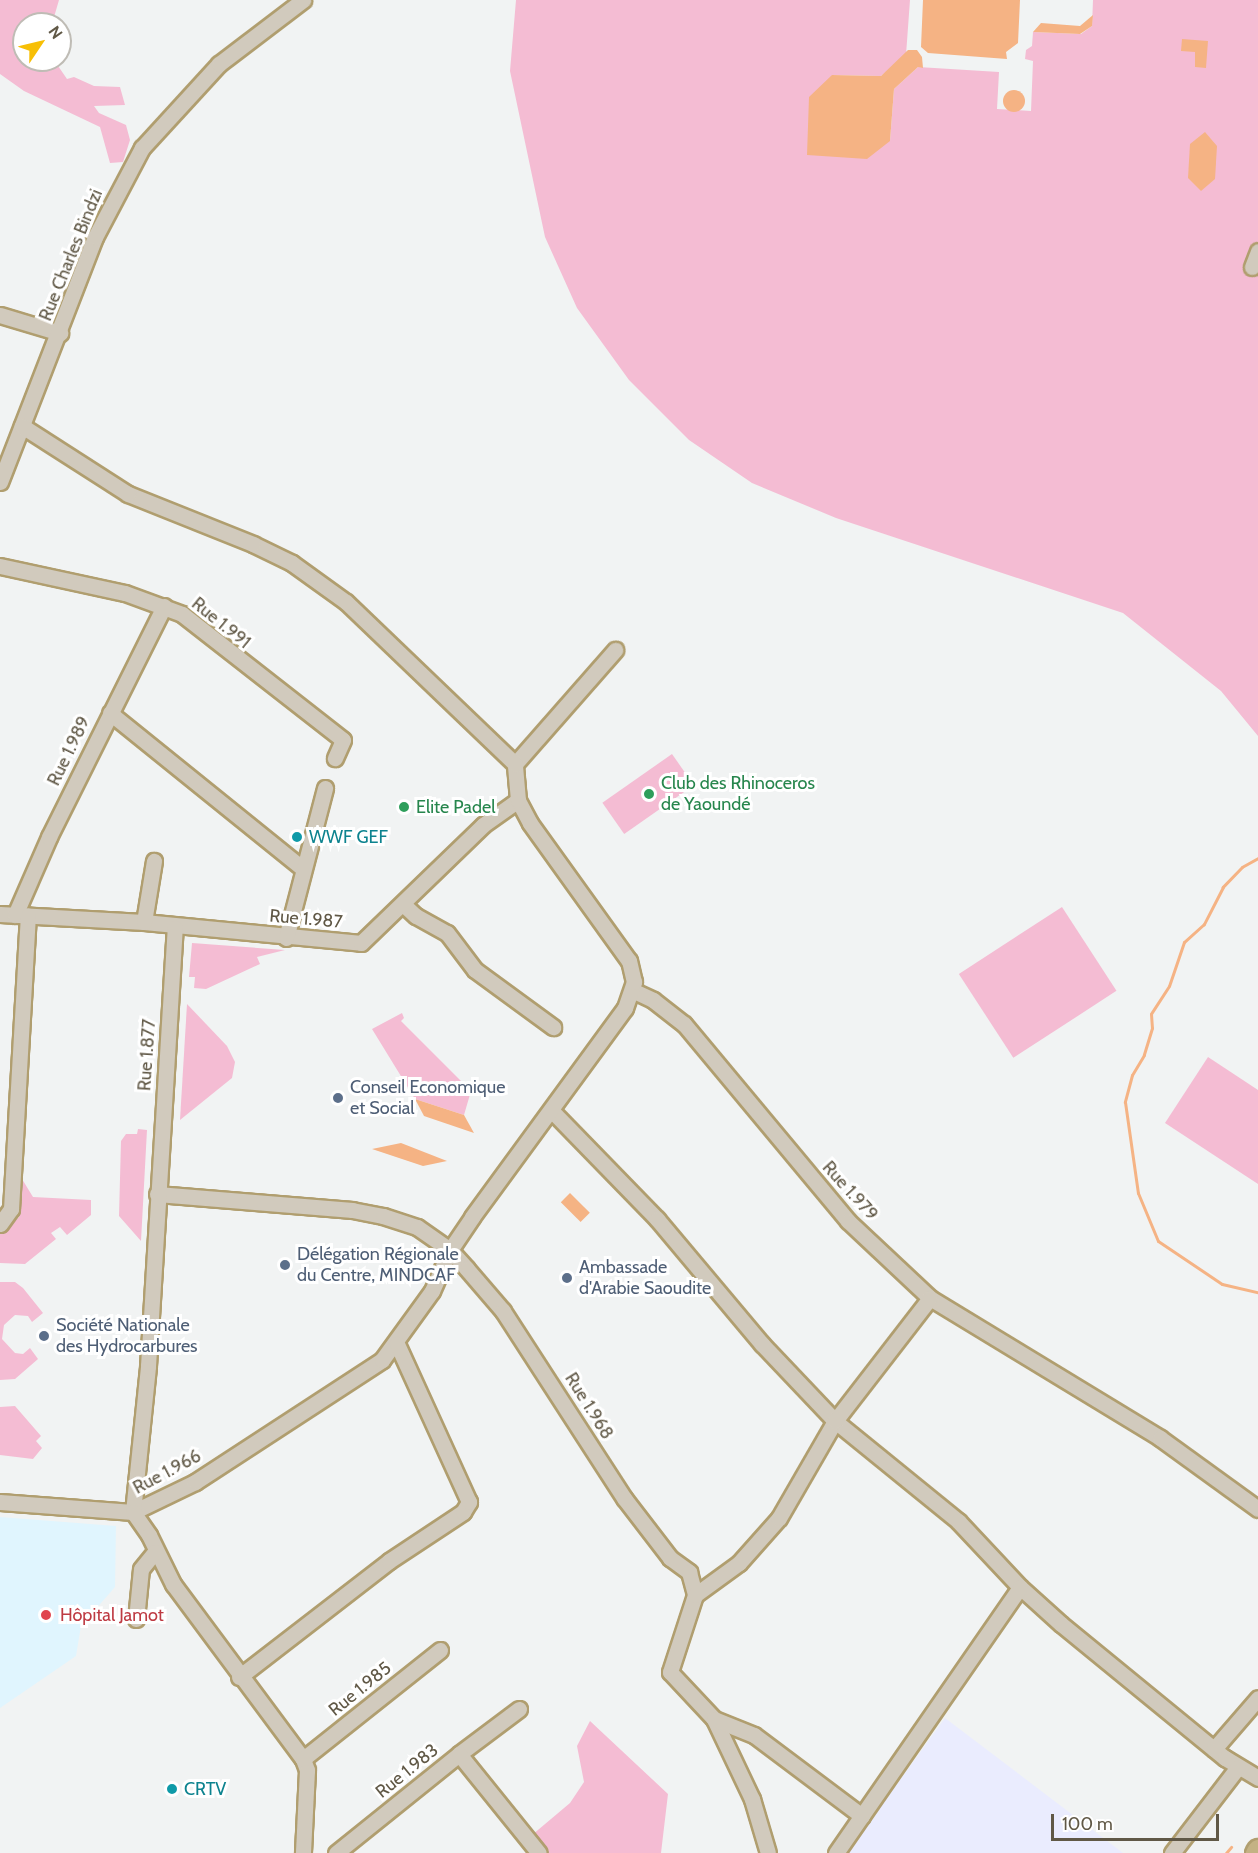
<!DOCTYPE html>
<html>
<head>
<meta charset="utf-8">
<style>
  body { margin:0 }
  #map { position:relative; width:1258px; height:1853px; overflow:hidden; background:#f1f3f3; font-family:Cabin,sans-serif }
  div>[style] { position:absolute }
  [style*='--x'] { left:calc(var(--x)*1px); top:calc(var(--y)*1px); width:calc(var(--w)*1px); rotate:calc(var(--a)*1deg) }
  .commercial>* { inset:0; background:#eaecfe }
  .medical>* { inset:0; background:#e0f5fe }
  .green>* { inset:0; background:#f4bcd3; transform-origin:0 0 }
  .water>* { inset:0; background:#f5b384; transform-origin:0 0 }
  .round { border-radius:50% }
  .stream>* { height:3px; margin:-1.5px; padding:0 1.5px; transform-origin:1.5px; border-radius:1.5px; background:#f5b384 }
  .roads { filter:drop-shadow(2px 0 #b09e6f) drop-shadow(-2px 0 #b09e6f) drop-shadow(0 2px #b09e6f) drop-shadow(0 -2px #b09e6f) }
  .minor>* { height:15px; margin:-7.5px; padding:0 7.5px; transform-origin:7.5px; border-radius:7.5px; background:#d1cabd }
  .highway>* { height:21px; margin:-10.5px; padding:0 10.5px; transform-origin:10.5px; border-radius:10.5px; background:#c4b284 }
  .dots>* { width:16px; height:16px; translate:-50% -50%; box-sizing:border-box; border:3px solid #fff; border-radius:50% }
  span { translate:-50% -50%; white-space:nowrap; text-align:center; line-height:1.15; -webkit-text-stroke:6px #fff; paint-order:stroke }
  .street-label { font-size:18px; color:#605846 }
  .leisure-label { font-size:18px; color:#27864d }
  .left { translate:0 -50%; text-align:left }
  .culture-label { font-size:18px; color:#0d838f }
  .service-label { font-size:18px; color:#4e5e75 }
  .health-label { font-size:18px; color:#be3a42 }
  .north { position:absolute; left:12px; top:12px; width:60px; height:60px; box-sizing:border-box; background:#fff; border:2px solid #bfbcb5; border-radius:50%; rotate:55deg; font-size:16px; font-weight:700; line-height:24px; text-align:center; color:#605846 }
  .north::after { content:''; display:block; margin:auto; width:21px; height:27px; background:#f7bf06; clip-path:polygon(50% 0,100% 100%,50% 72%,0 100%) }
  .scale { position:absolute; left:1051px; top:1814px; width:168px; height:27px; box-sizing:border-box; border:3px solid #605846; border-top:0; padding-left:8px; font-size:18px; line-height:21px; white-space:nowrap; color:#605846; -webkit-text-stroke:4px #fff; paint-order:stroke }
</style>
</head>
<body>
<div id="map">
  <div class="commercial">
    <i style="clip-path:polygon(945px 1718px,1123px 1853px,847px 1853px)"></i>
  </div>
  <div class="medical">
    <i style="clip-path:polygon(0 1517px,116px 1526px,115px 1587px,81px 1626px,76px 1656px,0 1708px)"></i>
  </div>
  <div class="green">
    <i style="clip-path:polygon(0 0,59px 0,52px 24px,24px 24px,24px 60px,54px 60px,67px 79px,74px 77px,94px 86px,120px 87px,125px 105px,94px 106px,99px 113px,126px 125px,130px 140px,123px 162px,110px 163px,100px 127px,24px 91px,0 74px)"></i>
    <i style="clip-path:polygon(516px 0,910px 0,906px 55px,881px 76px,832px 75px,890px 141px,894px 89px,918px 67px,999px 72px,997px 109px,1031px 111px,1033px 61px,1025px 59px,1026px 50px,1032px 46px,1033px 32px,1081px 34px,1092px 26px,1093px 0,1258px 0,1258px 736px,1221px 691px,1123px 613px,836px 518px,752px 483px,689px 440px,629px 380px,577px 308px,545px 237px,510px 71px)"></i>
    <i style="left:672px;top:754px;width:38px;height:85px;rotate:55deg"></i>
    <i style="left:1062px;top:907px;width:100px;height:123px;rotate:57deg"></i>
    <i style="clip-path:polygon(192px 943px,285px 950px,257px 957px,260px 964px,206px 989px,194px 988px,195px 977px,189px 977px)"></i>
    <i style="clip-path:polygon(187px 1004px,227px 1046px,235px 1062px,232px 1078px,180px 1120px)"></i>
    <i style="clip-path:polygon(402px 1013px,404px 1018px,401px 1021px,471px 1091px,464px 1115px,415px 1099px,372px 1029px)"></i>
    <i style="clip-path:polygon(1208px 1057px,1258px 1090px,1258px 1184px,1165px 1123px)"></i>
    <i style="clip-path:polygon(138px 1129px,147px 1130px,141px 1241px,119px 1216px,121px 1141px,126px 1134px,137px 1134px)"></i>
    <i style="clip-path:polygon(22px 1179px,33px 1197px,91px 1200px,91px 1215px,67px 1235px,60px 1227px,51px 1233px,56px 1239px,25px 1264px,0 1263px,0 1234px,19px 1217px)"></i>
    <i style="clip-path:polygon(0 1282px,15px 1282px,23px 1288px,43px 1313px,32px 1322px,28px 1316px,15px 1315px,4px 1325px,2px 1339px,15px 1353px,23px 1354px,30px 1348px,38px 1359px,15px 1379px,0 1380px)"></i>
    <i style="clip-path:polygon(15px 1406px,41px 1436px,36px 1441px,42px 1448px,33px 1459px,0 1455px,0 1407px)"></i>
    <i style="clip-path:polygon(590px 1721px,668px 1794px,661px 1853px,546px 1853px,532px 1835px,570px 1803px,584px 1782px,577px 1746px)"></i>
  </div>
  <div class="water">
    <i style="clip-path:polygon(923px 0,1020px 0,1018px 43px,1006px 52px,1007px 59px,928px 53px,921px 47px)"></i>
    <i style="clip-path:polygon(1093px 15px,1092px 26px,1080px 34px,1033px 32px,1041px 23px,1080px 26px)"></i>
    <i style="clip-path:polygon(1182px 39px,1208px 41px,1206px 68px,1195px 67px,1195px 52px,1181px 51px)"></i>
    <i style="clip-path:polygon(908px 50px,917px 50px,922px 57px,923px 68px,918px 67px,894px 89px,890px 141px,867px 159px,807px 155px,809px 97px,832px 75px,881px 76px)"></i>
    <i class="round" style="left:1003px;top:90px;width:22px;height:22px"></i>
    <i style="clip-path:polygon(1205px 132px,1217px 146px,1215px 179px,1201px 191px,1188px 178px,1190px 144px)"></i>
    <i style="clip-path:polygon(415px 1099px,464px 1115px,474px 1133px,424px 1116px)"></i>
    <i style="clip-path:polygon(401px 1143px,447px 1161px,423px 1166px,372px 1149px)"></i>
    <i style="left:570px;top:1193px;width:28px;height:13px;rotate:45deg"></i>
  </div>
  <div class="stream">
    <i style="--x:1258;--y:858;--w:18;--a:151"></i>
    <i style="--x:1242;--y:867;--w:28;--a:134"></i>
    <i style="--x:1223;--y:887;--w:42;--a:117.2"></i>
    <i style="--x:1204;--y:924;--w:27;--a:138"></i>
    <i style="--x:1184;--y:942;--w:46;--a:108.8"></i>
    <i style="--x:1169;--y:986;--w:33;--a:123"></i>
    <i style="--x:1151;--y:1014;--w:14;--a:86"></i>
    <i style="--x:1152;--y:1028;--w:28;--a:107"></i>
    <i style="--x:1144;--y:1055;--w:23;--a:121"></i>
    <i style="--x:1132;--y:1075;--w:28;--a:105"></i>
    <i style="--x:1125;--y:1102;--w:92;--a:81.9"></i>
    <i style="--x:1138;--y:1193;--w:52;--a:67.4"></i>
    <i style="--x:1158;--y:1241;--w:77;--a:33.9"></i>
    <i style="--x:1222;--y:1284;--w:37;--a:13"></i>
    <i style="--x:1226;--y:1853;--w:8;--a:-50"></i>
  </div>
  <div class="roads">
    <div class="minor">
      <i style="--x:1252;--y:267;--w:17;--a:-69"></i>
      <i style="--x:0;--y:315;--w:63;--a:16.7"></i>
      <i style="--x:0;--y:482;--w:263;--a:-68.8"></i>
      <i style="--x:95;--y:237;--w:101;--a:-62.2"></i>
      <i style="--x:142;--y:148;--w:114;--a:-47.5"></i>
      <i style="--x:219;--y:64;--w:106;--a:-37.3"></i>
      <i style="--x:0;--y:566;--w:128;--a:12.2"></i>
      <i style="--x:125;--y:593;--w:61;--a:20.2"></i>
      <i style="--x:182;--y:614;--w:204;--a:38"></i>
      <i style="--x:343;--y:740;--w:20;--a:114"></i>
      <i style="--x:110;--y:713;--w:248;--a:38.9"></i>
      <i style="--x:515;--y:764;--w:152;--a:-48.7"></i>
      <i style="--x:404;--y:905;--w:16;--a:43"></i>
      <i style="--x:416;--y:916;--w:35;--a:29"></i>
      <i style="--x:447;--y:933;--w:46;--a:52.9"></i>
      <i style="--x:475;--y:970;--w:97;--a:36.2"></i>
      <i style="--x:0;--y:914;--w:144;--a:3.2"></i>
      <i style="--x:144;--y:922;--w:218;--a:5.5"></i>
      <i style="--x:361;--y:943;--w:170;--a:-44"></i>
      <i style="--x:483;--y:825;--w:43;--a:-35.5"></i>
      <i style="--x:15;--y:915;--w:85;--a:-66.4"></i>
      <i style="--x:49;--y:837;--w:258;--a:-63.5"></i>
      <i style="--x:144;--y:922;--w:62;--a:-80.7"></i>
      <i style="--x:286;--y:938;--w:155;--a:-75.4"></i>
      <i style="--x:634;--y:991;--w:21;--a:25"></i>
      <i style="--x:653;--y:1000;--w:39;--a:38"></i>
      <i style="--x:684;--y:1024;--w:256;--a:50.2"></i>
      <i style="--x:848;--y:1221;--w:112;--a:43.2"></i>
      <i style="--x:930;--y:1298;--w:269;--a:31.3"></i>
      <i style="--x:1160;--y:1438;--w:121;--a:35.9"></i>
      <i style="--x:552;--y:1111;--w:151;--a:45.8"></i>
      <i style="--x:657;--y:1219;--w:163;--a:50"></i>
      <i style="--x:762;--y:1344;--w:106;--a:46.5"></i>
      <i style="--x:835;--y:1421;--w:159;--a:39.1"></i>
      <i style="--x:958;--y:1521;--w:91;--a:46.8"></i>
      <i style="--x:1020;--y:1587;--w:55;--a:42.1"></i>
      <i style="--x:1061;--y:1624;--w:212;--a:39.3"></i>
      <i style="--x:1225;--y:1758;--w:39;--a:31"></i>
      <i style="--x:157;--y:1194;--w:196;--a:4.7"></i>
      <i style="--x:352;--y:1210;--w:32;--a:11"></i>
      <i style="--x:383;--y:1216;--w:36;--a:18"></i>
      <i style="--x:417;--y:1227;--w:40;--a:34.9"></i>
      <i style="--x:450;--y:1250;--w:25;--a:48"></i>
      <i style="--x:467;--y:1269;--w:55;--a:49.4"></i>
      <i style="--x:503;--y:1311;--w:223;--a:57.1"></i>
      <i style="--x:624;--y:1498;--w:76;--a:52.5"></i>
      <i style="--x:670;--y:1558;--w:24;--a:36"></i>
      <i style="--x:689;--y:1572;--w:24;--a:75"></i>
      <i style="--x:695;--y:1595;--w:81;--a:108"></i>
      <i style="--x:670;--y:1672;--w:64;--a:46.9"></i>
      <i style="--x:714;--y:1719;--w:89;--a:64.6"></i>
      <i style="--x:752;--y:1799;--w:56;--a:73.5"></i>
      <i style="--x:0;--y:1224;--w:19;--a:-54"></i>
      <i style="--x:11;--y:1209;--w:294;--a:-86.7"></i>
      <i style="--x:0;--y:1502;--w:133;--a:4.3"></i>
      <i style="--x:133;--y:1512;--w:69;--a:-25.8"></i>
      <i style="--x:195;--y:1482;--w:223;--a:-33.1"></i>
      <i style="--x:382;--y:1360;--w:85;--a:-54.1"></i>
      <i style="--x:432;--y:1291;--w:45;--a:-66.3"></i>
      <i style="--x:450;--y:1250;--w:40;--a:-56"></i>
      <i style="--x:472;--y:1217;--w:259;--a:-53.8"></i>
      <i style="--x:625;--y:1008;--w:28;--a:-71"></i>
      <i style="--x:634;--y:982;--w:22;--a:-103"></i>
      <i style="--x:629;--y:961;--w:170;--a:-125.7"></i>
      <i style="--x:530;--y:823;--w:26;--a:-118"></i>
      <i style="--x:518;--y:800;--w:36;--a:-95"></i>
      <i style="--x:515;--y:764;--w:234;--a:-136.2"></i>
      <i style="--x:346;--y:602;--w:67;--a:-144.2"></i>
      <i style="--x:292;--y:563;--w:43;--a:-154"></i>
      <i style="--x:253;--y:544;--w:135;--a:-158.2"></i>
      <i style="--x:128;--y:494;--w:126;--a:-147.3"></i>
      <i style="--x:133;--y:1512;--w:147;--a:-84.1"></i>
      <i style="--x:148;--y:1366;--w:439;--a:-86.5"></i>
      <i style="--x:133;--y:1512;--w:28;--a:55"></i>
      <i style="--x:149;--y:1535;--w:55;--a:63.9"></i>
      <i style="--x:173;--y:1584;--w:218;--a:53.4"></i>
      <i style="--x:303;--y:1759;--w:12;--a:70"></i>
      <i style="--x:307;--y:1770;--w:83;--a:92.8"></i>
      <i style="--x:695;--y:1595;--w:54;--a:-36"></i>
      <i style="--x:739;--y:1563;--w:60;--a:-48.4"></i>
      <i style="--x:779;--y:1518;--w:112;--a:-60"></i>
      <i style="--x:835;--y:1421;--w:155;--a:-52.3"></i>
      <i style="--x:136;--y:1619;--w:50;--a:-84.3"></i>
      <i style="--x:141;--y:1569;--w:22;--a:-51"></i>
      <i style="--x:239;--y:1677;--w:190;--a:-37.7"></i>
      <i style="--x:389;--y:1561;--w:89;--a:-33.5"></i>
      <i style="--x:463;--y:1512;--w:12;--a:-59"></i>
      <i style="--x:469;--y:1502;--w:174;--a:-114.5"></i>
      <i style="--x:714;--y:1719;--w:43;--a:21.8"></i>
      <i style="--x:754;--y:1735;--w:135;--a:36.9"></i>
      <i style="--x:1214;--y:1749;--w:67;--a:-49.2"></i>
      <i style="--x:459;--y:1754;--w:75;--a:-36.9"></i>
      <i style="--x:303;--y:1759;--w:175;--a:-38.5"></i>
      <i style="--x:336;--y:1853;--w:158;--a:-38.8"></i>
      <i style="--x:459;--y:1754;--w:127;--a:51.1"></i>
      <i style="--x:836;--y:1853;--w:323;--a:-55.3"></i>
      <i style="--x:1172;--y:1853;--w:108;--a:-52.5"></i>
    </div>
    <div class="highway">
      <i style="--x:1256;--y:1853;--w:4;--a:-56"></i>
    </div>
  </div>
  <div class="dots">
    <i style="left:649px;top:794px;background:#2e9e5b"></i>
    <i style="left:404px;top:807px;background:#2e9e5b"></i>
    <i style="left:297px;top:837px;background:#0f9aa8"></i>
    <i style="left:338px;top:1098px;background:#5c6f8a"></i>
    <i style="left:285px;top:1265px;background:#5c6f8a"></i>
    <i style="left:567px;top:1278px;background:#5c6f8a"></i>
    <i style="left:44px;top:1336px;background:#5c6f8a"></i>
    <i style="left:46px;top:1615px;background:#e0444e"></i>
    <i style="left:172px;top:1789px;background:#0f9aa8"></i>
  </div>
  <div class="street-label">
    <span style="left:71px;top:255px;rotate:-68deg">Rue Charles Bindzi</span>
    <span style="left:221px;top:623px;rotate:39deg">Rue 1.991</span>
    <span style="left:69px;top:751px;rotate:-64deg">Rue 1.989</span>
    <span style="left:306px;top:919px;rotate:5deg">Rue 1.987</span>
    <span style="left:147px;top:1055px;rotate:-86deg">Rue 1.877</span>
    <span style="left:850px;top:1191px;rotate:48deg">Rue 1.979</span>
    <span style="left:589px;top:1406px;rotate:58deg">Rue 1.968</span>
    <span style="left:167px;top:1472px;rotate:-28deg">Rue 1.966</span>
    <span style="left:360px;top:1689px;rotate:-39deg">Rue 1.985</span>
    <span style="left:407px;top:1771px;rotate:-39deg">Rue 1.983</span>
  </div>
  <div class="leisure-label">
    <span class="left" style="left:661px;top:794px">Club des Rhinoceros<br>de Yaoundé</span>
    <span class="left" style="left:416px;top:807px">Elite Padel</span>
  </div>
  <div class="culture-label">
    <span class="left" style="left:309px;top:837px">WWF GEF</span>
    <span class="left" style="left:184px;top:1789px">CRTV</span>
  </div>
  <div class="service-label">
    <span class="left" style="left:350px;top:1098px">Conseil Economique<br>et Social</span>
    <span class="left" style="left:297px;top:1265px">Délégation Régionale<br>du Centre, MINDCAF</span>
    <span class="left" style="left:579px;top:1278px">Ambassade<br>d'Arabie Saoudite</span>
    <span class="left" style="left:56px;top:1336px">Société Nationale<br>des Hydrocarbures</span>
  </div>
  <div class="health-label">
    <span class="left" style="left:60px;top:1615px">Hôpital Jamot</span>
  </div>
  <div class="north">N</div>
  <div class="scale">100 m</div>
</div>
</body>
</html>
